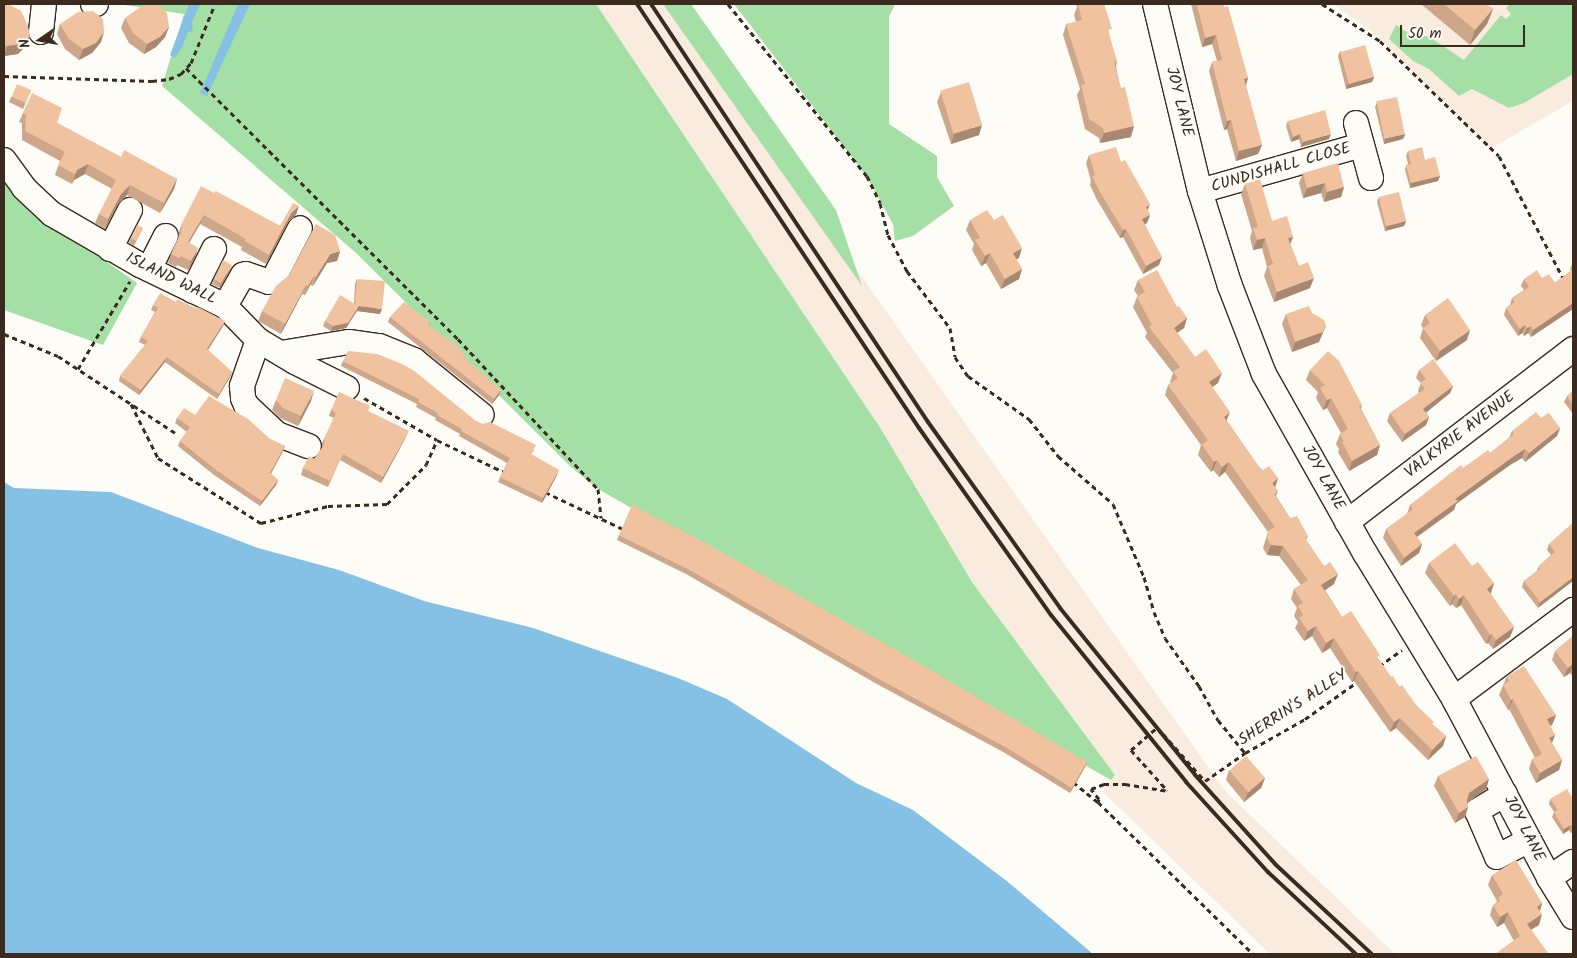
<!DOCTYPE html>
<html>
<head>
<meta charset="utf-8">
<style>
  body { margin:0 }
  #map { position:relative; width:1577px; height:958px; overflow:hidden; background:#fdfcf7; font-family:Kalam,sans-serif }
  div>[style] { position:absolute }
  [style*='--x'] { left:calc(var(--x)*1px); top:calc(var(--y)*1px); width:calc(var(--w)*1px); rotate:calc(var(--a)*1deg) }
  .built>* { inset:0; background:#f9ebdd }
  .green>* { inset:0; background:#a4e0a6 }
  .water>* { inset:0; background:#85c1e5 }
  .path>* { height:3px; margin-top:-1.5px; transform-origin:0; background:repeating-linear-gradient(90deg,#3b2a1e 0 5px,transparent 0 9px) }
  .roads { filter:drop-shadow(1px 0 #3b2a1e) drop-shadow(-1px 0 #3b2a1e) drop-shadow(0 1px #3b2a1e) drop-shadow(0 -1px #3b2a1e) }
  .minor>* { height:24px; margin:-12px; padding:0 12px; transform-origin:12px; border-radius:12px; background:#fdfcf7 }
  .rail>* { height:4px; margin:-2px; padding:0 2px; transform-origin:2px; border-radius:2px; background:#3b2a1e }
  .path-bridge>* { height:3px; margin-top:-1.5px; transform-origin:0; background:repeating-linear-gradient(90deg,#3b2a1e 0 5px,transparent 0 9px) }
  .wall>* { inset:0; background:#cea78a }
  .shaded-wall>* { inset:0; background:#a88870 }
  .building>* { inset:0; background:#f0c2a0; transform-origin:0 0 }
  span { translate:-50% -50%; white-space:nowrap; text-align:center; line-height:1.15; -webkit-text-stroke:4px #fdfcf7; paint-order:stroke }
  .street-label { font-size:16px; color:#3b2a1e }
  .frame { position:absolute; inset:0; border:5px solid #3b2a1e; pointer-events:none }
  .north { position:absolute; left:15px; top:15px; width:50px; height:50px; -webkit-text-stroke:4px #fdfcf7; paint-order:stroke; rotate:257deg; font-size:14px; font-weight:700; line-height:20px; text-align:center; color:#3b2a1e }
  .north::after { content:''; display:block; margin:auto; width:18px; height:22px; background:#3b2a1e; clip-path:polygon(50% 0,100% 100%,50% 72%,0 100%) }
  .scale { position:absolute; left:1400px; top:25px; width:125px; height:22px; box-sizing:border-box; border:2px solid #3b2a1e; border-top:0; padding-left:6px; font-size:15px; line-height:18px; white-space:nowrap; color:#3b2a1e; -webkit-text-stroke:4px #fdfcf7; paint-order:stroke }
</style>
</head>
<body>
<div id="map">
  <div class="built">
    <i style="clip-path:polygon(596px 4px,669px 4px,1225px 791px,1395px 954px,1270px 954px,1102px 791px,1115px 775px,972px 582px,881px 429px)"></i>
    <i style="clip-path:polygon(1333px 4px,1573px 4px,1573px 101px,1490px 149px,1377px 35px)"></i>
  </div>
  <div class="green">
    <i style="clip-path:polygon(118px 4px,596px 4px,881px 429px,972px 582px,1115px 775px,1111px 780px,598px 489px,571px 467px,355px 252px,162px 86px,184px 14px)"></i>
    <i style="clip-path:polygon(663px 4px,691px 4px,836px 210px,862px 286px)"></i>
    <i style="clip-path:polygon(734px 4px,895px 4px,889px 17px,889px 124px,937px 156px,937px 177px,954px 206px,913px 236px,895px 241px,893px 224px,867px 177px)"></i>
    <i style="clip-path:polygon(1510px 4px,1573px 4px,1573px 74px,1524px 103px,1509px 108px,1472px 89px,1459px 96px,1429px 69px,1413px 61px,1389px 39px,1396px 25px,1414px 37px,1428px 36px,1464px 60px,1501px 15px,1506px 19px,1511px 14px,1506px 8px)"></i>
    <i style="clip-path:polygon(4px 169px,34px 211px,137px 283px,103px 345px,4px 310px)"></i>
  </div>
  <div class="water">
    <i style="clip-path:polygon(189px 4px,200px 4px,192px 23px,193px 31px,188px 32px,182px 47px,175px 58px,170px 55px)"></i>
    <i style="clip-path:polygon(238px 4px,250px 4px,207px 96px,200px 93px)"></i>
    <i style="clip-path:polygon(4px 482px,14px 488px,111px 492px,258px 548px,339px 570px,424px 601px,533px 628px,678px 678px,727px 699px,856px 783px,913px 810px,1008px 882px,1093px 954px,4px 954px)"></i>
  </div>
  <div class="path">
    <i style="--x:728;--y:4;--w:221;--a:51.1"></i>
    <i style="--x:867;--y:176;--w:30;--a:64"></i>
    <i style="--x:880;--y:203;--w:33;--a:76"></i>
    <i style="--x:888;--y:235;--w:41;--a:62.2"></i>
    <i style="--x:907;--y:271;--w:71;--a:53"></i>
    <i style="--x:950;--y:328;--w:29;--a:80"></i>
    <i style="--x:955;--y:357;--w:23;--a:56"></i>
    <i style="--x:968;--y:376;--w:75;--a:35.2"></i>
    <i style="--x:1029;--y:419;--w:47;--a:51.9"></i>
    <i style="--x:1058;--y:456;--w:73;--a:41.1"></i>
    <i style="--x:1113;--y:504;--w:79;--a:67"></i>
    <i style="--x:1144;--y:577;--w:36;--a:74"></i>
    <i style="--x:1154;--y:612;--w:28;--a:67"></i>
    <i style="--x:1165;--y:638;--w:59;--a:54.7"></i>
    <i style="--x:1199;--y:686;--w:39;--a:61"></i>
    <i style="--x:1218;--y:720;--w:43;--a:50.7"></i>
    <i style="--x:1322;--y:4;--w:69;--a:32.5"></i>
    <i style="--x:1380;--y:41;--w:165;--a:44"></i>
    <i style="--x:1499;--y:156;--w:140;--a:62.3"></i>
    <i style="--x:186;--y:68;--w:384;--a:44.9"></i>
    <i style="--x:458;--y:339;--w:205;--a:47"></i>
    <i style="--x:598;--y:489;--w:29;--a:84"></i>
    <i style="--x:4;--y:76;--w:148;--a:1.9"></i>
    <i style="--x:152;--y:81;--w:17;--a:-7"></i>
    <i style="--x:169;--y:79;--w:13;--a:-23"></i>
    <i style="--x:181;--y:74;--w:15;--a:-48"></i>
    <i style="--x:191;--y:63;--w:64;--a:-67.9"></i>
    <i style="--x:4;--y:334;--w:58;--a:22.2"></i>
    <i style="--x:58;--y:356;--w:140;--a:33.3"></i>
    <i style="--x:78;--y:369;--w:102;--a:-59.4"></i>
    <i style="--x:364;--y:398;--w:84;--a:29.9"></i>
    <i style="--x:437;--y:440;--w:76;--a:25.6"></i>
    <i style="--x:131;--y:404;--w:60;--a:63.4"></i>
    <i style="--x:158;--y:458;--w:122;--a:32.3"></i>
    <i style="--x:261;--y:523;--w:69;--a:-14.2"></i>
    <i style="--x:328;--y:506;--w:59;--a:-1.9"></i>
    <i style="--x:387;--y:504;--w:55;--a:-45"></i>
    <i style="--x:426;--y:465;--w:27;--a:-66"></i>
    <i style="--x:545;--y:492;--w:86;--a:25.4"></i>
    <i style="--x:1379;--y:666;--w:28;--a:-35"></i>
    <i style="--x:1157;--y:727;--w:72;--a:48.4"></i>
    <i style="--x:1205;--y:781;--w:49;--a:-35"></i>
    <i style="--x:1245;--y:753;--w:69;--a:-29.5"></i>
    <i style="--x:1305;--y:719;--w:64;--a:-35.4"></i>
    <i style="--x:1131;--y:750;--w:54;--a:48"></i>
    <i style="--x:1073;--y:782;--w:32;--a:39"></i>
    <i style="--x:1098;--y:802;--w:217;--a:44.4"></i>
    <i style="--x:1098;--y:802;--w:3;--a:-72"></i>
    <i style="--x:1099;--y:799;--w:13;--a:-129"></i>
    <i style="--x:1091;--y:789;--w:14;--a:-21"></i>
    <i style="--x:1104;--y:784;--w:21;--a:0"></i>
    <i style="--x:1125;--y:784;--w:44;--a:9.2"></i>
  </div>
  <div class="roads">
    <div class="minor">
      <i style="--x:93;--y:4;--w:3;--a:0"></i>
      <i style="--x:1155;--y:4;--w:192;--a:76.5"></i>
      <i style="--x:1200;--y:191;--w:100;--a:72.5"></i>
      <i style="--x:1230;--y:286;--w:94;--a:68.9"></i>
      <i style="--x:1264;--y:374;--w:206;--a:60.6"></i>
      <i style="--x:1365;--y:553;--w:171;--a:58.6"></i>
      <i style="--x:1454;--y:699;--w:203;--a:62"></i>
      <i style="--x:1549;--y:878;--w:46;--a:58.4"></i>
      <i style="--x:41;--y:32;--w:28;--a:-84"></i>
      <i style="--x:1356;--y:123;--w:57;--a:74.7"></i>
      <i style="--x:4;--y:160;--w:34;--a:54"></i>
      <i style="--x:24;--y:188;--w:38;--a:43"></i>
      <i style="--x:52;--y:214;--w:102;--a:30.1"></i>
      <i style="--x:140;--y:265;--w:94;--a:25.8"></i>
      <i style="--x:225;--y:306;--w:47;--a:45.9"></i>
      <i style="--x:258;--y:340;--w:43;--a:30.7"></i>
      <i style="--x:295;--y:362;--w:58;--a:26.6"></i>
      <i style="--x:1200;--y:191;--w:168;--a:-15.9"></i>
      <i style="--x:110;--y:249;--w:44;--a:-62.9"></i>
      <i style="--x:149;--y:269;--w:37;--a:-63"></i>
      <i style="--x:193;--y:291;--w:47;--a:-63.4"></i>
      <i style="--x:225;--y:306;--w:36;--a:-60"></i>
      <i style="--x:243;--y:275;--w:3;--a:-18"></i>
      <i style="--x:246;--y:274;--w:24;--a:19"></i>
      <i style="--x:269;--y:282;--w:6;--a:-39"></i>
      <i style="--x:274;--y:278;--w:56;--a:-62.5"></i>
      <i style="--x:258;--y:340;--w:49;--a:109.2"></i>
      <i style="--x:242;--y:386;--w:12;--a:85"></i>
      <i style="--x:243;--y:398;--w:8;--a:67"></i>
      <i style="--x:246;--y:405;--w:42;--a:43.1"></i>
      <i style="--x:277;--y:434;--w:34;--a:21"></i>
      <i style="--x:281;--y:353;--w:69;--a:-9.2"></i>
      <i style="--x:349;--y:342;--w:30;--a:8"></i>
      <i style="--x:379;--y:346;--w:38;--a:22"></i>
      <i style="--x:414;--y:360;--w:87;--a:39"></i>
      <i style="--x:1347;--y:522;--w:285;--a:-37.4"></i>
      <i style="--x:1454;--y:699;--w:149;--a:-36.8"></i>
      <i style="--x:1505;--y:794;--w:33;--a:149"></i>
      <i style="--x:1477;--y:811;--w:50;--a:66.5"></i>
      <i style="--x:1497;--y:857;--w:36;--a:-28"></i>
      <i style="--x:1549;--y:878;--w:29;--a:-34"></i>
    </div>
  </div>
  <div class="rail">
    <i style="--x:637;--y:4;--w:509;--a:56.37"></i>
    <i style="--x:919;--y:428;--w:229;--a:54.8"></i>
    <i style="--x:1051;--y:615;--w:215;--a:51"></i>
    <i style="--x:1186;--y:782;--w:122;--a:47.7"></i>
    <i style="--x:1268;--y:872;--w:120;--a:43"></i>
    <i style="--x:651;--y:4;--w:501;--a:56.47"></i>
    <i style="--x:928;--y:422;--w:228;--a:54.6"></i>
    <i style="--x:1060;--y:608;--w:215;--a:51"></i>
    <i style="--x:1195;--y:775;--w:120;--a:48"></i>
    <i style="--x:1275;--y:864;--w:132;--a:42.9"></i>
  </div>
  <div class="path-bridge">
    <i style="--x:1131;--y:750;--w:35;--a:-41"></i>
  </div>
  <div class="wall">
    <i style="clip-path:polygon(4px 4px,30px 36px,26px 46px,18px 54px,4px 56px)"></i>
    <i style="clip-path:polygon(1076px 4px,1104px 4px,1109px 35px,1117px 62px,1116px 67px,1131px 137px,1100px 143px,1099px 138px,1085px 129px,1077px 95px,1080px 89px,1063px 35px,1066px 24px,1076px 22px,1074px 15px,1077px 7px)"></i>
    <i style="clip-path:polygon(1191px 4px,1223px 4px,1248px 78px,1246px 86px,1262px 145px,1258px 154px,1236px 161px,1227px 129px,1224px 130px,1209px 71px,1212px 62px,1217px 61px,1212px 44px,1202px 47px)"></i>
    <i style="clip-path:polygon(1421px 4px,1486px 4px,1493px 9px,1487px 24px,1470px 45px)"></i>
    <i style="clip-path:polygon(125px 18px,169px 27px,165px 37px,156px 47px,144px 54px,129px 43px,121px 28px)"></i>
    <i style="clip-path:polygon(60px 24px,101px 42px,92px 53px,79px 60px,65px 49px,57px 34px)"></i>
    <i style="clip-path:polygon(1340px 51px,1374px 77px,1372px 82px,1346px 89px,1338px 56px)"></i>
    <i style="clip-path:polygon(31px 90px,23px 109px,9px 102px,11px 97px)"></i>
    <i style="clip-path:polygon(941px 92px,979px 135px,951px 144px,937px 102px)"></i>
    <i style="clip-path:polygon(1377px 102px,1405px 134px,1403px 139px,1384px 144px,1375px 107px)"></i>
    <i style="clip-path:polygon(23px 113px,57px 123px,121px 157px,177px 179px,174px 189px,160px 213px,127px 195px,118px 204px,105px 229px,95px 223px,99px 214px,112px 189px,85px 174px,74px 180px,72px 184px,55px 175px,60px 161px,22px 140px,22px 123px,19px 122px)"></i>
    <i style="clip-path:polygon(1288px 121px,1329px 139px,1301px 147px,1299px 139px,1291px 142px,1286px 126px)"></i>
    <i style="clip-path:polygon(1408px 151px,1425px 160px,1440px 176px,1438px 181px,1410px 188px,1405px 170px,1406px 165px,1408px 164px,1406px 156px)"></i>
    <i style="clip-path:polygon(1089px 155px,1121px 162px,1150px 215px,1147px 223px,1145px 224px,1159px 265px,1143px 274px,1123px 237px,1120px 238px,1097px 200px,1090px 185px,1091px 181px,1086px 163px)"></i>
    <i style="clip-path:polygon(1303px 173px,1344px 187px,1341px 197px,1324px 202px,1321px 193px,1303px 198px,1299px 183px)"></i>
    <i style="clip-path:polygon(1245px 184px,1272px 221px,1293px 237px,1290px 244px,1299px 266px,1310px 288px,1274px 302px,1264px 276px,1267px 267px,1262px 248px,1253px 250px,1250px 238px,1252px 231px,1241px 194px)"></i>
    <i style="clip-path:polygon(214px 193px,280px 226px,296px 215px,288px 222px,266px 264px,241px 250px,242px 247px,200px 224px,189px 243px,195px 257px,188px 270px,177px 265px,176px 267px,168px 263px,171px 254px,178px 239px,179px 232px,182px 223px)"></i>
    <i style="clip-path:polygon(1379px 197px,1406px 221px,1404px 226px,1385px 231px,1377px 202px)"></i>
    <i style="clip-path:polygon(970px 220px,994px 220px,1019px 258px,1016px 259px,1022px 269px,1019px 279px,1001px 289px,986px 263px,981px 266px,972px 250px,974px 244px,966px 230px)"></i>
    <i style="clip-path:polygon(143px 228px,134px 246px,129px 243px,131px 238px)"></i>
    <i style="clip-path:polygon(340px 251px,337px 261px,327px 263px,313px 286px,310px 285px,305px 295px,302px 294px,281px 334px,258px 321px,262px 311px)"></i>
    <i style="clip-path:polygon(1573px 262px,1573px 309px,1531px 337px,1528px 333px,1524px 336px,1522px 333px,1518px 336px,1504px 315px,1506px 308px,1510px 305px,1512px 298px,1524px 290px,1521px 286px,1524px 279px,1542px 278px,1555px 283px,1571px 271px,1570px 269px)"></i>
    <i style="clip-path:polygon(230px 270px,220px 288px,212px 284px,214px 279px)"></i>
    <i style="clip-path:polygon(357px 279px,380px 314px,357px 311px,346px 328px,331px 331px,323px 326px,325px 321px,354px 303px,355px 284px)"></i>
    <i style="clip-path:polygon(1138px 280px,1177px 307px,1187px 318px,1184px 328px,1177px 333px,1195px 357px,1218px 383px,1212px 387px,1227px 421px,1259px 467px,1278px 491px,1276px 496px,1290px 518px,1308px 536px,1306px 540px,1334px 584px,1325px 590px,1342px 617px,1378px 658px,1391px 677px,1433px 725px,1446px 736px,1443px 746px,1428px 760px,1396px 728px,1390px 732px,1354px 681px,1352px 682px,1330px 648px,1322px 653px,1312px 636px,1304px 641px,1295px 628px,1298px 622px,1294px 616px,1297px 608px,1291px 599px,1294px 589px,1301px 585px,1279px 556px,1267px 555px,1263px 548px,1268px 532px,1225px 472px,1219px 477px,1213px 470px,1211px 472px,1198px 455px,1201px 445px,1165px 395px,1168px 385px,1171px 383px,1170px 382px,1173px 373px,1145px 337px,1147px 333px,1133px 307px,1137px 297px,1138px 296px,1134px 290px)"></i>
    <i style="clip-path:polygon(176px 302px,197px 309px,225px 321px,223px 326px,208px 350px,232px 372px,230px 377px,217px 399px,165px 362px,139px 395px,119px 381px,120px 376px,145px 345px,139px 342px,141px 337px,155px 312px,151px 310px,153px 305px)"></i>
    <i style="clip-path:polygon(1286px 314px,1319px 342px,1292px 352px,1282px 324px)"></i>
    <i style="clip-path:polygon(1425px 315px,1467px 340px,1436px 361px,1420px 338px,1423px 328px,1421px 325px)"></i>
    <i style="clip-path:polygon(390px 317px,430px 322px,429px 326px,464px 357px,499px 395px,492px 404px,388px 322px)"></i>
    <i style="clip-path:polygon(343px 361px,476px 421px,534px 450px,531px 454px,557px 475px,542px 503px,498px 482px,507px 463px,459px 436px,460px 434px,435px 420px,436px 418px,416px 407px,417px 404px,341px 366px)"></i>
    <i style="clip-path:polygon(1310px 370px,1362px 405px,1361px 409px,1380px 445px,1377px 455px,1349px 471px,1338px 452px,1339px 449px,1336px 444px,1340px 434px,1341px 433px,1327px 408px,1323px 410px,1316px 398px,1318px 392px,1306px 380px)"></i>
    <i style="clip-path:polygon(1419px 370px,1453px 386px,1450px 393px,1426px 412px,1429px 417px,1426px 425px,1402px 442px,1387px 421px,1390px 413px,1419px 393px,1418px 391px,1421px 383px,1416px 378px)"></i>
    <i style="clip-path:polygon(1573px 391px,1573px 414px,1564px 402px,1567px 396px)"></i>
    <i style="clip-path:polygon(276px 400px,311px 401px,298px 426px,280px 418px,272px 410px)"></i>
    <i style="clip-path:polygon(331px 410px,368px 411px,406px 437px,381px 483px,340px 460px,328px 487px,301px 475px,303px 468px,314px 459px,322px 448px,322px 443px,325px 437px,334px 418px,329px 416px)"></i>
    <i style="clip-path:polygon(195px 415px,270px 439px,285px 446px,283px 451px,271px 474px,278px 480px,276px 485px,260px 506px,214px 475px,178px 446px,180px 441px,187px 432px,175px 423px,177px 418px)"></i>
    <i style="clip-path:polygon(1541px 418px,1560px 428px,1557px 436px,1525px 462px,1522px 458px,1510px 465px,1456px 504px,1454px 510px,1417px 537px,1422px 544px,1419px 553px,1401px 566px,1383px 538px,1386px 529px,1407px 514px,1410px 505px,1463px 468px,1490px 453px,1509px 438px,1512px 431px)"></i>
    <i style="clip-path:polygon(1573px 523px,1538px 608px,1522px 587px,1524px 581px,1537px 571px,1539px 566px,1551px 555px,1547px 550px,1549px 544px)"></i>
    <i style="clip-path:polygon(619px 535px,1087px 762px,1085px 767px,1070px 793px,1005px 753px,875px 683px,686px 574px,617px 540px)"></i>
    <i style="clip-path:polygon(1429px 563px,1494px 583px,1490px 593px,1514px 627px,1510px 637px,1493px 649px,1488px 643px,1486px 644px,1461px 605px,1456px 608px,1452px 604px,1450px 606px,1425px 573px)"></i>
    <i style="clip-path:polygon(1573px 636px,1573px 676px,1570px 673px,1564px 677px,1552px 660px,1555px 651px)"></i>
    <i style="clip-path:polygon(1507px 676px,1556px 715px,1552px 725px,1550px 726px,1555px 735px,1552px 743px,1562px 760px,1559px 770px,1536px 783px,1529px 769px,1532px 759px,1535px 758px,1509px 709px,1508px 710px,1499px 695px)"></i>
    <i style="clip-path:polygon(1229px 770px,1265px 778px,1261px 788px,1244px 802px,1226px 780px)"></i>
    <i style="clip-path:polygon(1438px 776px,1489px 779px,1486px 789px,1467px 802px,1468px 807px,1465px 817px,1455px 823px,1434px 786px)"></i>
    <i style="clip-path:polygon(1550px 799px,1573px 799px,1573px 832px,1571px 833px,1569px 830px,1563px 834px,1552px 817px,1554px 812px,1549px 804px)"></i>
    <i style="clip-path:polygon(1492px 875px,1542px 903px,1540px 911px,1539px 925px,1514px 941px,1504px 923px,1497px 927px,1490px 915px,1493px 905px,1496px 903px,1497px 901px,1488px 885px)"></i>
  </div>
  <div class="shaded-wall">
    <i style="clip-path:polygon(1493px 9px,1487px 24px,1470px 45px,1475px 30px)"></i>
    <i style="clip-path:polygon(169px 27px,165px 37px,156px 47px,144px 54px,147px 44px)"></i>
    <i style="clip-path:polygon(104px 32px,101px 42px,92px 53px,79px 60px,83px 49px)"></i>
    <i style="clip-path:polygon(1216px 35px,1212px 44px,1202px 47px,1205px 38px)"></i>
    <i style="clip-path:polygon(30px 36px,26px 46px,18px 54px,4px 56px,7px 46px)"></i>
    <i style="clip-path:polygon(1374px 77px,1372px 82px,1346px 89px,1348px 84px)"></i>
    <i style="clip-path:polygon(1248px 78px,1245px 87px,1244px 79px)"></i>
    <i style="clip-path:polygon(1231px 120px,1227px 129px,1224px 130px,1227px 121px)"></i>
    <i style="clip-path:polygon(982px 125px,979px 135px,951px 144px,954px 134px)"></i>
    <i style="clip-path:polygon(1134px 126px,1131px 137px,1100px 143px,1104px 133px)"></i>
    <i style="clip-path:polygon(1300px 134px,1299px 139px,1291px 142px,1293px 137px)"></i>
    <i style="clip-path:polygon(1331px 134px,1329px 139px,1301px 147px,1303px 142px)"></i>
    <i style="clip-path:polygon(1405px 134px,1403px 139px,1384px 144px,1385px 139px)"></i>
    <i style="clip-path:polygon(1262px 145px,1258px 154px,1236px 161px,1239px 151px)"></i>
    <i style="clip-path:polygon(88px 164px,85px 174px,74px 180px,72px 184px,77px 170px)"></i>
    <i style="clip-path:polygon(1440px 176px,1438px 181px,1410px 188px,1411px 183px)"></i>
    <i style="clip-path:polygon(177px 179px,174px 189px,160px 213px,164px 203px)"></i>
    <i style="clip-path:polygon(1325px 183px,1321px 193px,1303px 198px,1307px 188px)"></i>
    <i style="clip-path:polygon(130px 185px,127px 195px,118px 204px,105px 229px,108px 219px,121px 194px)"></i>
    <i style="clip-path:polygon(1344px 187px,1341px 197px,1324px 202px,1327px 192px)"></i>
    <i style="clip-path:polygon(1150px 204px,1147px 212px,1146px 207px)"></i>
    <i style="clip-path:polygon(299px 206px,296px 215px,288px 222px,266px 264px,269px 255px,291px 213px)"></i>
    <i style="clip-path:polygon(204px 215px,200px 224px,184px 251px,188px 242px)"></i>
    <i style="clip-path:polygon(1150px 215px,1147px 223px,1139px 228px,1142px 219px)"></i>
    <i style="clip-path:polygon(1406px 221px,1404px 226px,1385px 231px,1387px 226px)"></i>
    <i style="clip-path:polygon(1126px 229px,1123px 237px,1120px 238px,1123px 230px)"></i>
    <i style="clip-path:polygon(1293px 237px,1289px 247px,1288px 238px)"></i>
    <i style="clip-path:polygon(1265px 238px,1262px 248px,1253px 250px,1257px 240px)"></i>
    <i style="clip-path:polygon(198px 248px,195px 257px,188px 270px,191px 261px)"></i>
    <i style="clip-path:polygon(1022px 248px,1019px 258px,1009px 263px,1013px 253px)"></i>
    <i style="clip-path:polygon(340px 251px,337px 261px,327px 263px,313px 286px,316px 277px,330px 254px)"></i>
    <i style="clip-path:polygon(990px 253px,986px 263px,981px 266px,985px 256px)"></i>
    <i style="clip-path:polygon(1162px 257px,1159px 265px,1143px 274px,1146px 266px)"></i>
    <i style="clip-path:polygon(232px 265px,230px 270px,220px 288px,221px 283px)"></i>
    <i style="clip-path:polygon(1022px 269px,1019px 279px,1001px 289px,1005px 279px)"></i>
    <i style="clip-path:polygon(314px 276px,310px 285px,305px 295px,308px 286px)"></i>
    <i style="clip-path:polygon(1314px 278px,1310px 288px,1274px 302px,1277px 292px)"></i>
    <i style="clip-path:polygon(306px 285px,302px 294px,281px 334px,285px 324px)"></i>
    <i style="clip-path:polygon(1573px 303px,1573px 309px,1531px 337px,1533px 330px)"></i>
    <i style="clip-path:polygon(359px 306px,382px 309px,380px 314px,357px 311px,346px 328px,331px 331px,333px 326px)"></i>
    <i style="clip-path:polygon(1187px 318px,1184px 328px,1170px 338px,1174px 328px)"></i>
    <i style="clip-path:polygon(225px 321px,223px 326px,205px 354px,207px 349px)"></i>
    <i style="clip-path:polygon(1525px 325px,1522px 333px,1518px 336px,1520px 329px)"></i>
    <i style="clip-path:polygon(1326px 326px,1319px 342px,1292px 352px,1295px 342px)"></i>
    <i style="clip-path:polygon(1531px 326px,1528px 333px,1524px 336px,1527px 328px)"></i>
    <i style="clip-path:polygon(1470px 330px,1467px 340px,1436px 361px,1440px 351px)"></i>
    <i style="clip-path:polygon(167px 357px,165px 362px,139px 395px,141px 390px)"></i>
    <i style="clip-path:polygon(232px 372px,230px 377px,217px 399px,219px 394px)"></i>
    <i style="clip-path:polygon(1222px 373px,1218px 383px,1205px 392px,1209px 382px)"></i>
    <i style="clip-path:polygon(1453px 386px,1450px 393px,1421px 417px,1423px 409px)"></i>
    <i style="clip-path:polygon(501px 390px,499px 395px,492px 404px,494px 399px)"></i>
    <i style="clip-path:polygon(314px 391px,311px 401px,298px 426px,301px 416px)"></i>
    <i style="clip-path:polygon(1331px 398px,1327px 408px,1323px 410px,1327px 400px)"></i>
    <i style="clip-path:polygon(1230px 412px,1226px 422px,1224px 417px)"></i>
    <i style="clip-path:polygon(1429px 417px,1426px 425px,1402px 442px,1405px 434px)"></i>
    <i style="clip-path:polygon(1560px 428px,1557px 436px,1525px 462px,1529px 453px)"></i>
    <i style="clip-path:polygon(409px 431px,406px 437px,381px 483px,383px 477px)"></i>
    <i style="clip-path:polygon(1380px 445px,1377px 455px,1349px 471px,1352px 461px)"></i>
    <i style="clip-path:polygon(285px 446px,283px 451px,268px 478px,270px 473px)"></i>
    <i style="clip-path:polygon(1525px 449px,1522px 458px,1510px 465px,1456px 504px,1454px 510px,1411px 541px,1414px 533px,1455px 499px,1514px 456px)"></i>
    <i style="clip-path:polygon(1217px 460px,1213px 470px,1211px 472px,1214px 462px)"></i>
    <i style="clip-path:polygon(1229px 462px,1225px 472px,1219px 477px,1222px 467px)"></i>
    <i style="clip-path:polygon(559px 470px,557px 475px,542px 503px,543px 498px)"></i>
    <i style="clip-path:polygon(1278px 478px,1275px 488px,1272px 483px)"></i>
    <i style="clip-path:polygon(278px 480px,276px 485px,260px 506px,262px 501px)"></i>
    <i style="clip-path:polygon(1422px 544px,1419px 553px,1401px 566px,1404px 558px)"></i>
    <i style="clip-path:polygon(1271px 545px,1283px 546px,1279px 556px,1267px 555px)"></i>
    <i style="clip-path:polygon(1338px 574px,1334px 584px,1318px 595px,1321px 585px)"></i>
    <i style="clip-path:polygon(1573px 577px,1573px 581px,1538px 608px,1540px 602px)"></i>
    <i style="clip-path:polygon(1494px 583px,1491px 593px,1483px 598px,1487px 589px)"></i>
    <i style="clip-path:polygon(1456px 594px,1452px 604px,1450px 606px,1454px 596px)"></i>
    <i style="clip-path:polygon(1464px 595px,1461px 605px,1456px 608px,1459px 599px)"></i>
    <i style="clip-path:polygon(1316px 626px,1312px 636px,1304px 641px,1308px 631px)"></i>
    <i style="clip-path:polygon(1514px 627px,1510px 637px,1493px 649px,1496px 640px)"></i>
    <i style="clip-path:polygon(1492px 634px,1488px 643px,1486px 644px,1490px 635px)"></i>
    <i style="clip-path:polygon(1334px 638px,1330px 648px,1322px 653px,1326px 643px)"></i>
    <i style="clip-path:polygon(1573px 664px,1570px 673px,1564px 677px,1568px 668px)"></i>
    <i style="clip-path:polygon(1358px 671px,1354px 681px,1352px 682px,1356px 672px)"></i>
    <i style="clip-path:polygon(1513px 699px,1509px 709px,1508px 710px,1511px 700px)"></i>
    <i style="clip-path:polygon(1556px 715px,1552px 725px,1543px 729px,1547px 719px)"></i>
    <i style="clip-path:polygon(1400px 718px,1396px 728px,1390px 732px,1394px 722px)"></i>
    <i style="clip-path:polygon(1555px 735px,1551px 745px,1549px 738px)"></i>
    <i style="clip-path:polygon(1446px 736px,1443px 746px,1428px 760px,1432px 750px)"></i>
    <i style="clip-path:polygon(1562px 760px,1559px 770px,1536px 783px,1540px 773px)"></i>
    <i style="clip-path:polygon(1087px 762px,1085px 767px,1070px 793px,1072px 788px)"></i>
    <i style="clip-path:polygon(1265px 778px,1261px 788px,1244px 802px,1248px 792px)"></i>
    <i style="clip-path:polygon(1489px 779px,1486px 789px,1466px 804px,1469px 793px)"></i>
    <i style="clip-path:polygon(1468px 807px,1465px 817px,1455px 823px,1459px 813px)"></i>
    <i style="clip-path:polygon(1571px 825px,1569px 830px,1563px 834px,1564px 829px)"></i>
    <i style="clip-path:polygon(1542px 903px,1539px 914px,1537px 907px)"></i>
    <i style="clip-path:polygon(1508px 912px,1504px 923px,1497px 927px,1500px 917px)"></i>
    <i style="clip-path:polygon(1542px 914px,1539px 925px,1523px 934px,1527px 924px)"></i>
  </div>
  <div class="building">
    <i style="clip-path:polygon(4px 4px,8px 4px,21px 11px,28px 26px,30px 36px,21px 44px,7px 46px,4px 44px)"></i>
    <i style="clip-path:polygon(1082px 4px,1104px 4px,1112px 29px,1108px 30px,1117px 62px,1114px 63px,1121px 88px,1125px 87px,1134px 126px,1104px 133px,1103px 128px,1089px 119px,1081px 85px,1085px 84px,1066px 24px,1082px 20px,1078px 5px)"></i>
    <i style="clip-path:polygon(1197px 4px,1223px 4px,1224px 7px,1228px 6px,1248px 78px,1244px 79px,1262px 145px,1239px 151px,1231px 120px,1227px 121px,1212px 62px,1222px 60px,1216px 35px,1205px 38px)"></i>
    <i style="clip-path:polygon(1444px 4px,1486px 4px,1493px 9px,1475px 30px)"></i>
    <i style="clip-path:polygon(158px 5px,167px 13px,169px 27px,160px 37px,147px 44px,133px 33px,125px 18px,142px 6px)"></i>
    <i style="clip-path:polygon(93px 11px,103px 19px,104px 32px,96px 43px,83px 49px,69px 39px,60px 24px,78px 12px)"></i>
    <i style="left:1365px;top:45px;width:33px;height:26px;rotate:74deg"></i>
    <i style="left:969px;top:82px;width:45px;height:30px;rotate:73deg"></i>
    <i style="left:17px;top:84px;width:15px;height:14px;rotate:23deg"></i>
    <i style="clip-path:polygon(32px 93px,62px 108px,57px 123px,121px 157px,124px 150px,177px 179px,164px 203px,130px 185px,121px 194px,108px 219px,99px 214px,116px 180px,88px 164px,77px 170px,75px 174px,58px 165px,65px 152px,25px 131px,26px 114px,23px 113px)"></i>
    <i style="left:1397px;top:97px;width:38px;height:21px;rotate:78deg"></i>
    <i style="clip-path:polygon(1325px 110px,1331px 134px,1303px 142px,1300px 134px,1293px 137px,1288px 121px)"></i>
    <i style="clip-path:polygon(1116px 147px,1121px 162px,1125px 160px,1150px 204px,1146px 207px,1150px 215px,1142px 219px,1162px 257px,1146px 266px,1126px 229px,1123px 230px,1100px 192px,1092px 176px,1095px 175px,1089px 155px)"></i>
    <i style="clip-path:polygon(1422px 147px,1425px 160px,1435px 157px,1440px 176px,1411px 183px,1406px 165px,1411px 164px,1408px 151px)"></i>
    <i style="clip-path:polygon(1338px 163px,1344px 187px,1327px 192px,1325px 183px,1307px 188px,1303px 173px)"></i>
    <i style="clip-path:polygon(1260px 179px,1272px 221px,1287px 216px,1293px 237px,1288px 238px,1299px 266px,1308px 262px,1314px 278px,1277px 292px,1268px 266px,1273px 264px,1265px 238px,1257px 240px,1253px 228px,1258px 227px,1245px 184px)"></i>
    <i style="clip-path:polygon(201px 186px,214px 193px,216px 191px,280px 226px,293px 203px,299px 206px,291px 213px,269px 255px,245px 241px,246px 239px,204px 215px,188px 242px,198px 248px,191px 261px,181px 256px,179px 258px,171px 254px,181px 233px,182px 223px)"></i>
    <i style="left:1399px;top:192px;width:30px;height:21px;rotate:76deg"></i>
    <i style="clip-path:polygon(987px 210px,994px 220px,1003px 215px,1022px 248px,1013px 253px,1022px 269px,1005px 279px,990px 253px,985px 256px,975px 240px,980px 238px,970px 220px)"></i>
    <i style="clip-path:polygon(316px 224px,335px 235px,340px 251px,330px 254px,316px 277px,314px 276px,308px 286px,306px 285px,285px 324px,262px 311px,276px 286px,289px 275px)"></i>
    <i style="clip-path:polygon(137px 225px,143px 228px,136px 241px,131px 238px)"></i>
    <i style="clip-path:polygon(223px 260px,232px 265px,221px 283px,214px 279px)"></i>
    <i style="clip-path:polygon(1573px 269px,1573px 303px,1533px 330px,1531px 326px,1527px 328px,1525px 325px,1520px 329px,1506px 308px,1515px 302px,1512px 298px,1529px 287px,1524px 279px,1537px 270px,1542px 278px,1549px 274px,1555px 283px)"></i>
    <i style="clip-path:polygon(1157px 270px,1177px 307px,1179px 306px,1187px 318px,1174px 328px,1195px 357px,1206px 349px,1222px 373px,1209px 382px,1230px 412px,1224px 417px,1259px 467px,1263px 470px,1269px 466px,1278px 478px,1272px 483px,1278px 491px,1274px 494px,1290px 518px,1297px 516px,1308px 536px,1305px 538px,1324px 566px,1330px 562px,1338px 574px,1321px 585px,1342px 617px,1351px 611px,1380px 655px,1377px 657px,1391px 677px,1393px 676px,1399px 687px,1402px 685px,1416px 705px,1434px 722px,1432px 724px,1446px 736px,1432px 750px,1400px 718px,1394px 722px,1358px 671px,1356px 672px,1334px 638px,1326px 643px,1316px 626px,1308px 631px,1299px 618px,1303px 615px,1298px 606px,1303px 603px,1294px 589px,1308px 580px,1283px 546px,1271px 545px,1267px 538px,1268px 531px,1275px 527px,1229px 462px,1222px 467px,1217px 460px,1214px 462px,1202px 445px,1208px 440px,1168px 385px,1178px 378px,1173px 372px,1180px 367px,1149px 327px,1152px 325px,1137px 297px,1145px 292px,1138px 280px)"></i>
    <i style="clip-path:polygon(357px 279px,385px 281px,382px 309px,359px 306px,348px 323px,333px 326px,325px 321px,340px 295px,355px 304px)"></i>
    <i style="clip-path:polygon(160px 293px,176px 302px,177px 299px,197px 309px,198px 307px,225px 321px,207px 349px,232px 372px,219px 394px,167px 357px,141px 390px,120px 376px,148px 341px,141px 337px,158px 308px,153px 305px)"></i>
    <i style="clip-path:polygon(1448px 298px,1470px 330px,1440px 351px,1423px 328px,1430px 323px,1425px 315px)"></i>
    <i style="clip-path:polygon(404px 302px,430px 322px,428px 325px,454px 343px,465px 354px,463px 356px,501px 390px,494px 399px,390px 317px)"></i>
    <i style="clip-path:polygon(1309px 306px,1312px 313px,1324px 320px,1326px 326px,1323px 332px,1295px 342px,1286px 314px)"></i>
    <i style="clip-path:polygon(348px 351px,377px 354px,402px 364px,413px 370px,476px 421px,482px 424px,490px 422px,536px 445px,531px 454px,559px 470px,543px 498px,500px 477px,510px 458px,461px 431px,462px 429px,437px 415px,438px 413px,418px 402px,419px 399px,343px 361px)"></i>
    <i style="clip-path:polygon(1328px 351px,1339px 361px,1362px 405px,1359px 407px,1380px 445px,1352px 461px,1342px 442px,1344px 441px,1340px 434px,1348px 429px,1331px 398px,1327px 400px,1320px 388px,1325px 385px,1310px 370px)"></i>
    <i style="clip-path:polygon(1433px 359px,1453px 386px,1423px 409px,1429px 417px,1405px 434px,1390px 413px,1425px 389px,1420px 383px,1426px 379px,1419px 370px)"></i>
    <i style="clip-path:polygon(285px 378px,314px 391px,301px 416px,283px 408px,276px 400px)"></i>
    <i style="clip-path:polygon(1573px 391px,1573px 405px,1567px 396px)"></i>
    <i style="clip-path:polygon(339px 392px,370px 406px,368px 411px,409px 431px,383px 477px,343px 454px,330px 481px,303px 468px,309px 456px,314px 459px,324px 445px,325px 437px,336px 413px,331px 410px)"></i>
    <i style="clip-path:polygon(209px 396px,248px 419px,270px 439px,285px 446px,270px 473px,278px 480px,262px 501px,216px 470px,180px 441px,190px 427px,177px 418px,184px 408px,195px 415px)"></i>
    <i style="clip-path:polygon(1536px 412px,1541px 418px,1549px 413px,1560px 428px,1529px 453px,1525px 449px,1514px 456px,1455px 499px,1458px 501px,1414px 533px,1422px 544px,1404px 558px,1386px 529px,1413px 509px,1410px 505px,1461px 465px,1463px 468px,1488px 450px,1490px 453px,1514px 434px,1512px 431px)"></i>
    <i style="clip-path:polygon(632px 505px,700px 540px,910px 658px,1087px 762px,1072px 788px,1007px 748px,877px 678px,688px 569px,619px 535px)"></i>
    <i style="clip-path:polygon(1573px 523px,1573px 577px,1540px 602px,1524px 581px,1540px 569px,1539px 566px,1555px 552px,1549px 544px)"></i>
    <i style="clip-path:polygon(1455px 543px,1472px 566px,1478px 562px,1494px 583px,1487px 589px,1514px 627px,1496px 640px,1492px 634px,1490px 635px,1464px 595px,1459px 599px,1456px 594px,1454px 596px,1429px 563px)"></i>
    <i style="clip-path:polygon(1573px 636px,1573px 664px,1568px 668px,1555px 651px)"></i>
    <i style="clip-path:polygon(1524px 666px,1556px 715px,1547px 719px,1555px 735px,1549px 738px,1562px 760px,1540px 773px,1532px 759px,1542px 754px,1513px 699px,1511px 700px,1503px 685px,1509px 681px,1507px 676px)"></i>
    <i style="left:1246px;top:756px;width:29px;height:22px;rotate:49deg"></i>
    <i style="clip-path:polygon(1476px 756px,1489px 779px,1469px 793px,1467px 800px,1468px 807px,1459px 813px,1438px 776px)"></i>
    <i style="clip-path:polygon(1567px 789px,1573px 799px,1573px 828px,1571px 825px,1564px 829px,1554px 812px,1558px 810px,1550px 799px)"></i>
    <i style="clip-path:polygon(1516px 860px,1542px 903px,1537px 907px,1542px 914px,1527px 924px,1548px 953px,1546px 954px,1495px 954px,1520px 936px,1508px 912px,1500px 917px,1493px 905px,1500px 901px,1498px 898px,1503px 894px,1492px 875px)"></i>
  </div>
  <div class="street-label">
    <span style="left:1179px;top:102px;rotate:76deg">JOY LANE</span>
    <span style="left:1281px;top:168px;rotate:-16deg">CUNDISHALL CLOSE</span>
    <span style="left:171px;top:279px;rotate:26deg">ISLAND WALL</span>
    <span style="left:1460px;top:435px;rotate:-37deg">VALKYRIE AVENUE</span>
    <span style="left:1323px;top:478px;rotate:61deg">JOY LANE</span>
    <span style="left:1293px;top:708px;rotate:-33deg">SHERRIN'S ALLEY</span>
    <span style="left:1524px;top:829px;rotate:63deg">JOY LANE</span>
  </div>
  <div class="frame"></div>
  <div class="north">N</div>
  <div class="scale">50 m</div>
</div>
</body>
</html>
